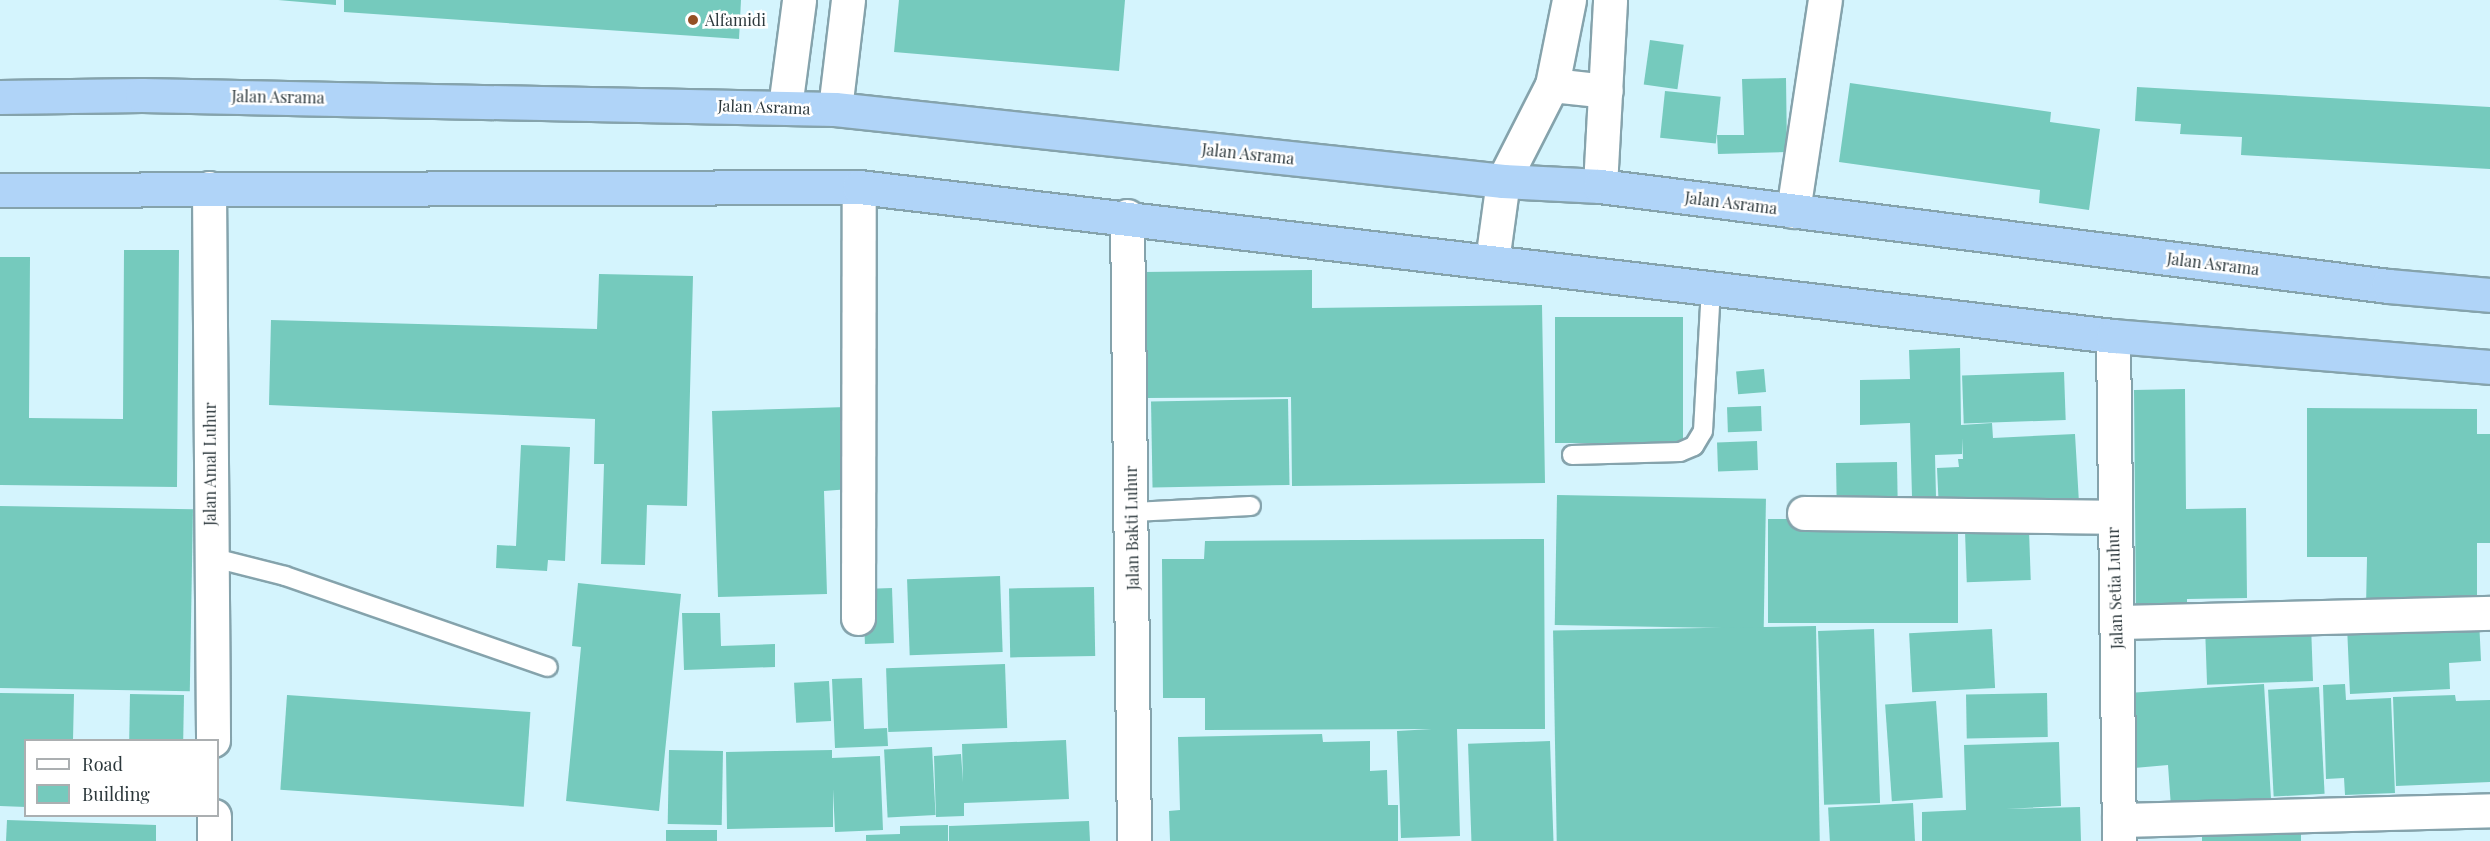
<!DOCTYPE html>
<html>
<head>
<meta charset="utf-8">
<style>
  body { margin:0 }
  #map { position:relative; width:2490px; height:841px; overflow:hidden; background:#d4f4fd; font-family:"Playfair Display",serif }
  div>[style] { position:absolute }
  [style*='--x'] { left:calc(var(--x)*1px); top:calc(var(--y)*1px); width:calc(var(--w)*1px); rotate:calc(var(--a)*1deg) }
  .building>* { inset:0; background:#75cabd; transform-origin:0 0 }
  .roads { filter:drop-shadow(2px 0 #85a3ac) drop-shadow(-2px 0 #85a3ac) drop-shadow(0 2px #85a3ac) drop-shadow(0 -2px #85a3ac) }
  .service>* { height:18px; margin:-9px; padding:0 9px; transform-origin:9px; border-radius:9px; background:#fff }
  .minor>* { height:33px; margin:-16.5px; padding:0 16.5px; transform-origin:16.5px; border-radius:16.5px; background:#fff }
  .trunk>* { height:33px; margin:-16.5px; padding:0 16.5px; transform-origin:16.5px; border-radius:16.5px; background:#b0d4f8 }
  .dots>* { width:16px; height:16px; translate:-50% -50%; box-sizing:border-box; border:3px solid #fff; border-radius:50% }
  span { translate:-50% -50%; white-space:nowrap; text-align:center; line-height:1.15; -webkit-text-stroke:5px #fff; paint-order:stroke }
  .poi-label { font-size:16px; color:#2c383c }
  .left { translate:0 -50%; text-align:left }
  .street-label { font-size:16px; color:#2c383c }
  .legend { position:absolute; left:24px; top:739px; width:195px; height:78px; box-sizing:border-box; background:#fff; border:2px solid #abafb1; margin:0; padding:8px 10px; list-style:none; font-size:18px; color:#2c383c }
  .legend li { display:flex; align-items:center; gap:12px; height:30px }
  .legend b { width:30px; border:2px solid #abafb1 }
</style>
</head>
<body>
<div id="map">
  <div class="building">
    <i style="clip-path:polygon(278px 0,336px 0,336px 5px)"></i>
    <i style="clip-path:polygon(344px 0,741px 0,739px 39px,344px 12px)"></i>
    <i style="clip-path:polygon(899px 0,1125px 0,1119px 71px,894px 52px)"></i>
    <i style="left:1650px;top:40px;width:34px;height:45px;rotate:8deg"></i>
    <i style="clip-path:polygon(1786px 78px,1787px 152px,1718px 154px,1717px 135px,1744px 135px,1742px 79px)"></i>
    <i style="clip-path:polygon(1850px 83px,2051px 112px,2050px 122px,2100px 129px,2089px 210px,2039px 203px,2040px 190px,1839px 162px)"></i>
    <i style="clip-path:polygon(2137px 87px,2490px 107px,2490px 169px,2241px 155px,2242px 137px,2180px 134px,2181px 124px,2135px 121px)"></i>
    <i style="left:1665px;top:91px;width:56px;height:47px;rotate:6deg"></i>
    <i style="clip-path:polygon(124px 250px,179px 250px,177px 487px,0 485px,0 257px,30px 257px,29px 418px,123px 419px)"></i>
    <i style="clip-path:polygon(1312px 270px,1312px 308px,1542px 305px,1545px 483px,1292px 486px,1291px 397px,1144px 398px,1143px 272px)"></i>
    <i style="clip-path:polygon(599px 274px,693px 276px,687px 506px,647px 505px,645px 565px,601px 564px,604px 464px,594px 464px,595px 419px,269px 405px,271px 320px,597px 329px)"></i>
    <i style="left:1683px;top:317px;width:126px;height:128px;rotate:90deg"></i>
    <i style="clip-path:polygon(1960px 348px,1961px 425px,1992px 423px,1993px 438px,2075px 434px,2079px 503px,1939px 510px,1937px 468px,1959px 467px,1958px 459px,1963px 459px,1962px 438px,1962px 454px,1935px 455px,1936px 497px,1912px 497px,1910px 423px,1860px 425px,1860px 380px,1910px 379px,1909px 350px)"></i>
    <i style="left:1764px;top:369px;width:23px;height:28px;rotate:85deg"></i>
    <i style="left:2064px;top:372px;width:48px;height:102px;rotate:88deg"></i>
    <i style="clip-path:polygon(2185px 389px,2186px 509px,2246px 508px,2247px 598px,2187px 599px,2187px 617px,2136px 618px,2134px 390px)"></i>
    <i style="left:1288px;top:399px;width:86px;height:137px;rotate:89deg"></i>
    <i style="left:1761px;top:406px;width:25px;height:34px;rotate:88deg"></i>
    <i style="clip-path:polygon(847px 407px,850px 489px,824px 491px,827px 594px,718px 597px,712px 411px)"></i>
    <i style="clip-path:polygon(2307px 408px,2477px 409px,2477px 434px,2490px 434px,2490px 543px,2477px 543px,2477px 608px,2366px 607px,2367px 557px,2307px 557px)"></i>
    <i style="left:1757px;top:441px;width:29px;height:40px;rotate:88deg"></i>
    <i style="clip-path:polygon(521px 445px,570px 447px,565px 561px,548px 560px,547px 571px,496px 568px,497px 545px,516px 546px)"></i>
    <i style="left:1897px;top:462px;width:47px;height:61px;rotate:89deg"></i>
    <i style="left:1557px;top:495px;width:209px;height:130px;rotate:1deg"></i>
    <i style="left:0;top:506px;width:193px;height:182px;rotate:1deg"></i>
    <i style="left:1768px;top:519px;width:190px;height:104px"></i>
    <i style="left:2029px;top:530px;width:50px;height:64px;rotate:88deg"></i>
    <i style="clip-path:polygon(1544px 539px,1545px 729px,1457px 729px,1460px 836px,1401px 838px,1397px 731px,1432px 729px,1205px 730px,1205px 698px,1163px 698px,1162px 559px,1204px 559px,1205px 541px)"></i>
    <i style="left:1000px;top:576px;width:76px;height:93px;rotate:88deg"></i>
    <i style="clip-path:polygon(578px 583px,681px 594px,659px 811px,566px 801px,581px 647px,572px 646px)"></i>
    <i style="left:1094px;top:587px;width:69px;height:85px;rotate:89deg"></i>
    <i style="left:892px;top:588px;width:55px;height:29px;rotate:88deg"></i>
    <i style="clip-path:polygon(682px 613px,720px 613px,721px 646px,775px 644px,775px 667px,684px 670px)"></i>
    <i style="clip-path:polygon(2479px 619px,2481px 661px,2449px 663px,2450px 689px,2350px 694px,2347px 626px)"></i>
    <i style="left:2311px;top:624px;width:57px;height:106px;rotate:88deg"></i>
    <i style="left:1816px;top:626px;width:215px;height:263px;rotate:89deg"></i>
    <i style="left:1874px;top:629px;width:174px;height:56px;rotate:88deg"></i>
    <i style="left:1992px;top:629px;width:59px;height:83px;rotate:87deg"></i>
    <i style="left:1005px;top:664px;width:64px;height:119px;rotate:88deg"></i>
    <i style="clip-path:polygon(862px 678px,864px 729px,887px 728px,888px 746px,835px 748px,832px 679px)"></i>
    <i style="left:829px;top:681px;width:40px;height:35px;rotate:87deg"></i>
    <i style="clip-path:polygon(2264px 684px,2271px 799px,2171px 807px,2168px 765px,2134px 768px,2128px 693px)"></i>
    <i style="clip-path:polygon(2345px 684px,2346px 700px,2391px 698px,2395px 793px,2345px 795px,2344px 778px,2326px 779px,2323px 685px)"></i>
    <i style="left:2319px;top:687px;width:107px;height:51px;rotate:87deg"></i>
    <i style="clip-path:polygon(0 693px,74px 694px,73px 740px,26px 740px,26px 807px,0 806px)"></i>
    <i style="left:2047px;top:693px;width:44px;height:81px;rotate:89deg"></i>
    <i style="left:130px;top:694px;width:54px;height:46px;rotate:1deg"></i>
    <i style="left:287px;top:695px;width:244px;height:95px;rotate:4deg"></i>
    <i style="clip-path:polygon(2455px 695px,2456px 701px,2490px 700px,2490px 782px,2396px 786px,2393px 697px)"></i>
    <i style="left:1936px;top:701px;width:97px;height:51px;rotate:86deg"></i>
    <i style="clip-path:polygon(1322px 734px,1323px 742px,1370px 741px,1370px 771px,1387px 770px,1388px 805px,1398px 805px,1398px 841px,1170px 841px,1169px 811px,1180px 810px,1178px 737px)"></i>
    <i style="clip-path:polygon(1066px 740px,1069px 799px,964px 803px,964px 816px,936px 817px,934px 756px,961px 754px,963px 782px,962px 744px)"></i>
    <i style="left:1550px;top:741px;width:100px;height:82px;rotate:88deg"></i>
    <i style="clip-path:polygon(2059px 742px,2061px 806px,2006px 809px,2080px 807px,2081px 841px,1922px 841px,1922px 812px,1966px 810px,1964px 745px)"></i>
    <i style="left:932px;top:747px;width:68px;height:48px;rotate:87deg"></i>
    <i style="left:669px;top:750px;width:54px;height:74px;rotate:1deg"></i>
    <i style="clip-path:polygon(832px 750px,832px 758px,880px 756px,883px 830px,835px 832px,833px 789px,833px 827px,727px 829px,726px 752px)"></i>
    <i style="left:1913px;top:803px;width:38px;height:85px;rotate:87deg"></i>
    <i style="clip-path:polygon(7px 820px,156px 825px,156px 841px,6px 841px)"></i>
    <i style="clip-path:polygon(1089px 821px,1090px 841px,949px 841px,949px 826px)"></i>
    <i style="clip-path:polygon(948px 825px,948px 841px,866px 841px,866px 835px,900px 834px,900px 826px)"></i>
    <i style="left:717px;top:830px;width:11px;height:51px;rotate:90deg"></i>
    <i style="left:2301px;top:833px;width:8px;height:99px;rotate:90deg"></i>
  </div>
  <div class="roads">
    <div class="service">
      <i style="--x:1572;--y:455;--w:108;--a:-1.6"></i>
      <i style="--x:1680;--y:452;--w:15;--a:-23"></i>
      <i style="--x:1694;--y:446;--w:17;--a:-59"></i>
      <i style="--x:1703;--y:431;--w:144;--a:-86.8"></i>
      <i style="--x:1133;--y:512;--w:118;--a:-2.9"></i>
      <i style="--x:210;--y:557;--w:77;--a:14.2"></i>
      <i style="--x:285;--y:576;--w:278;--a:19.1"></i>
    </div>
    <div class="minor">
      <i style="--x:1552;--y:85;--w:54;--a:6.3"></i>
      <i style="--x:785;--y:107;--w:108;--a:-82.5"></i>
      <i style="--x:835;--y:109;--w:110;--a:-83.2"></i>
      <i style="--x:1600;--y:186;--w:186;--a:-86.9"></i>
      <i style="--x:209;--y:188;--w:552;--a:89.58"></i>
      <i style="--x:1793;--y:211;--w:213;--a:-81.4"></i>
      <i style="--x:1127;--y:216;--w:625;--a:89.36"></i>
      <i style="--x:1492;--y:261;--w:81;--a:-82.2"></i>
      <i style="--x:1503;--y:181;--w:108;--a:-63"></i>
      <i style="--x:1552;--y:85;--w:87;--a:-78.7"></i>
      <i style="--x:2113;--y:336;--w:505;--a:89.32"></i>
      <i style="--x:1804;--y:513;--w:308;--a:0.7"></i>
      <i style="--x:858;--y:618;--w:431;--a:-89.9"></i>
      <i style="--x:2117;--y:622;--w:373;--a:-1.4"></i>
      <i style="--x:214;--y:816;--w:25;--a:90"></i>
      <i style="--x:2119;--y:820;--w:371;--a:-1.5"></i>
    </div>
    <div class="trunk">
      <i style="--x:0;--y:97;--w:142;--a:-0.8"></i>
      <i style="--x:142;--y:95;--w:693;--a:1.16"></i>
      <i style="--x:835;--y:109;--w:672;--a:6.15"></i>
      <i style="--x:1503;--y:181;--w:97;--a:3"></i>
      <i style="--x:1600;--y:186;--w:794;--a:7.23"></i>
      <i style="--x:2388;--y:286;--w:102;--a:5"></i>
      <i style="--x:0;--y:190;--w:859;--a:-0.2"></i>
      <i style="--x:859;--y:187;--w:1263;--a:6.78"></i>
      <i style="--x:2113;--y:336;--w:378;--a:4.7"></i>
    </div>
  </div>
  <div class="dots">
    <i style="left:693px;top:20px;background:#945024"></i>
  </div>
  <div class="poi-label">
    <span class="left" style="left:705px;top:20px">Alfamidi</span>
  </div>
  <div class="street-label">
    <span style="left:278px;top:97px;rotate:1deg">Jalan Asrama</span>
    <span style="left:764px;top:107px;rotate:2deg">Jalan Asrama</span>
    <span style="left:1248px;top:154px;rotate:6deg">Jalan Asrama</span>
    <span style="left:1731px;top:203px;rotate:7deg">Jalan Asrama</span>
    <span style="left:2213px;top:264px;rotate:7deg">Jalan Asrama</span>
    <span style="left:210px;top:464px;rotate:-90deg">Jalan Amal Luhur</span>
    <span style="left:1132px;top:528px;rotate:-91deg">Jalan Bakti Luhur</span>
    <span style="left:2115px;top:588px;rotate:-92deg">Jalan Setia Luhur</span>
  </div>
  <ul class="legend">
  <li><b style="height:8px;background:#fff"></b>Road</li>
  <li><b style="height:16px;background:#75cabd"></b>Building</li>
  </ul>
</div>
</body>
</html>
